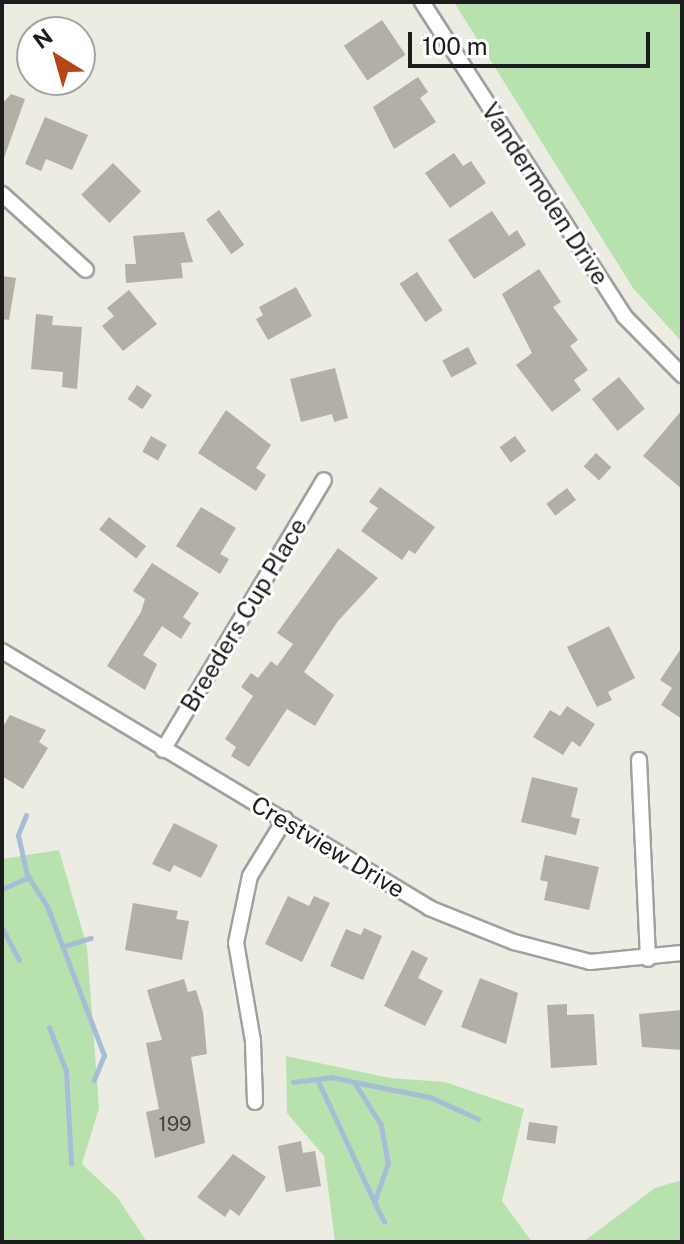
<!DOCTYPE html>
<html>
<head>
<meta charset="utf-8">
<style>
  body { margin:0 }
  #map { position:relative; width:684px; height:1244px; overflow:hidden; background:#ecece3; font-family:"Public Sans",sans-serif }
  div>[style] { position:absolute }
  [style*='--x'] { left:calc(var(--x)*1px); top:calc(var(--y)*1px); width:calc(var(--w)*1px); rotate:calc(var(--a)*1deg) }
  .grass>* { inset:0; background:#b7e2ad }
  .stream>* { height:5px; margin:-2.5px; padding:0 2.5px; transform-origin:2.5px; border-radius:2.5px; background:#a7bdd6 }
  .building>* { inset:0; background:#b1afa6; transform-origin:0 0 }
  .roads { filter:drop-shadow(2px 0 #a0a0a0) drop-shadow(-2px 0 #a0a0a0) drop-shadow(0 2px #a0a0a0) drop-shadow(0 -2px #a0a0a0) }
  .minor>* { height:14px; margin:-7px; padding:0 7px; transform-origin:7px; border-radius:7px; background:#fff }
  span { translate:-50% -50%; white-space:nowrap; text-align:center; line-height:1.15; -webkit-text-stroke:6px #fff; paint-order:stroke }
  .number-label { font-size:20px; color:#41413e }
  .number-label span { -webkit-text-stroke-width:0 }
  .street-label { font-size:24px; color:#1c1c1c }
  .frame { position:absolute; inset:0; border:4px solid #1c1c1c; pointer-events:none }
  .north { position:absolute; left:16px; top:16px; width:80px; height:80px; box-sizing:border-box; background:#fff; border:2px solid #a4a4a4; border-radius:50%; rotate:323deg; font-size:22px; font-weight:700; line-height:32px; text-align:center; color:#1c1c1c }
  .north::after { content:''; display:block; margin:auto; width:28px; height:36px; background:#b44514; clip-path:polygon(50% 0,100% 100%,50% 72%,0 100%) }
  .scale { position:absolute; left:408px; top:32px; width:242px; height:36px; box-sizing:border-box; border:4px solid #1c1c1c; border-top:0; padding-left:10px; font-size:24px; line-height:28px; white-space:nowrap; color:#1c1c1c; -webkit-text-stroke:6px #fff; paint-order:stroke }
</style>
</head>
<body>
<div id="map">
  <div class="grass">
    <i style="clip-path:polygon(454px 2px,682px 2px,682px 342px,633px 288px)"></i>
    <i style="clip-path:polygon(59px 850px,87px 947px,99px 1108px,82px 1164px,117px 1197px,147px 1242px,2px 1242px,2px 859px)"></i>
    <i style="clip-path:polygon(286px 1056px,390px 1078px,445px 1082px,524px 1109px,502px 1201px,532px 1242px,335px 1242px,324px 1156px,287px 1113px)"></i>
    <i style="clip-path:polygon(682px 1180px,682px 1242px,583px 1242px,655px 1188px)"></i>
  </div>
  <div class="stream">
    <i style="--x:26;--y:815;--w:22;--a:112"></i>
    <i style="--x:18;--y:835;--w:41;--a:77.3"></i>
    <i style="--x:27;--y:875;--w:37;--a:57"></i>
    <i style="--x:47;--y:906;--w:160;--a:69.1"></i>
    <i style="--x:104;--y:1055;--w:27;--a:112"></i>
    <i style="--x:2;--y:889;--w:30;--a:-24"></i>
    <i style="--x:2;--y:928;--w:36;--a:62"></i>
    <i style="--x:64;--y:946;--w:28;--a:-17"></i>
    <i style="--x:49;--y:1027;--w:47;--a:68.9"></i>
    <i style="--x:66;--y:1071;--w:93;--a:86.9"></i>
    <i style="--x:317;--y:1079;--w:135;--a:65"></i>
    <i style="--x:293;--y:1082;--w:39;--a:-7"></i>
    <i style="--x:332;--y:1077;--w:23;--a:13"></i>
    <i style="--x:354;--y:1082;--w:51;--a:57.9"></i>
    <i style="--x:381;--y:1125;--w:39;--a:80"></i>
    <i style="--x:388;--y:1163;--w:41;--a:109.7"></i>
    <i style="--x:374;--y:1202;--w:22;--a:63"></i>
    <i style="--x:354;--y:1082;--w:77;--a:11.2"></i>
    <i style="--x:430;--y:1097;--w:53;--a:24.6"></i>
  </div>
  <div class="building">
    <i style="left:382px;top:20px;width:42px;height:46px;rotate:56deg"></i>
    <i style="clip-path:polygon(418px 77px,428px 92px,420px 98px,436px 122px,394px 149px,373px 107px)"></i>
    <i style="clip-path:polygon(11px 94px,25px 99px,4px 158px,2px 104px)"></i>
    <i style="clip-path:polygon(45px 117px,88px 135px,72px 170px,46px 159px,41px 171px,25px 164px)"></i>
    <i style="clip-path:polygon(454px 153px,463px 166px,471px 161px,486px 183px,450px 208px,425px 173px)"></i>
    <i style="left:113px;top:163px;width:40px;height:45px;rotate:45deg"></i>
    <i style="left:219px;top:210px;width:43px;height:16px;rotate:54deg"></i>
    <i style="clip-path:polygon(492px 211px,509px 236px,517px 230px,526px 245px,474px 279px,448px 240px)"></i>
    <i style="clip-path:polygon(184px 232px,193px 262px,181px 263px,183px 278px,126px 283px,125px 264px,136px 264px,133px 236px)"></i>
    <i style="clip-path:polygon(539px 269px,561px 302px,553px 307px,578px 340px,570px 346px,588px 370px,574px 380px,581px 390px,552px 412px,516px 365px,532px 353px,502px 294px)"></i>
    <i style="left:417px;top:272px;width:46px;height:21px;rotate:56deg"></i>
    <i style="clip-path:polygon(2px 276px,16px 278px,9px 320px,2px 319px)"></i>
    <i style="clip-path:polygon(296px 287px,312px 316px,268px 340px,256px 319px,263px 315px,259px 307px)"></i>
    <i style="clip-path:polygon(129px 290px,157px 324px,123px 351px,102px 326px,114px 316px,107px 308px)"></i>
    <i style="clip-path:polygon(36px 314px,53px 316px,52px 325px,82px 327px,77px 389px,62px 387px,63px 372px,31px 369px)"></i>
    <i style="left:468px;top:347px;width:19px;height:29px;rotate:62deg"></i>
    <i style="clip-path:polygon(335px 368px,348px 418px,334px 422px,332px 414px,301px 422px,290px 379px)"></i>
    <i style="left:619px;top:377px;width:41px;height:35px;rotate:51deg"></i>
    <i style="left:137px;top:385px;width:18px;height:17px;rotate:34deg"></i>
    <i style="clip-path:polygon(226px 410px,271px 445px,256px 468px,266px 475px,256px 491px,198px 453px)"></i>
    <i style="clip-path:polygon(682px 410px,682px 489px,643px 456px)"></i>
    <i style="left:151px;top:436px;width:18px;height:18px;rotate:29deg"></i>
    <i style="left:515px;top:436px;width:19px;height:19px;rotate:54deg"></i>
    <i style="left:596px;top:453px;width:21px;height:18px;rotate:43deg"></i>
    <i style="clip-path:polygon(380px 487px,435px 527px,415px 554px,409px 550px,402px 560px,361px 531px,378px 508px,369px 502px)"></i>
    <i style="left:567px;top:488px;width:15px;height:26px;rotate:53deg"></i>
    <i style="clip-path:polygon(201px 507px,236px 528px,220px 554px,229px 559px,220px 574px,176px 546px)"></i>
    <i style="left:109px;top:517px;width:47px;height:16px;rotate:38deg"></i>
    <i style="clip-path:polygon(338px 548px,378px 578px,338px 621px,304px 672px,334px 695px,315px 726px,287px 709px,249px 767px,231px 756px,236px 747px,225px 739px,253px 696px,241px 687px,251px 673px,258px 678px,271px 661px,277px 666px,293px 644px,277px 633px)"></i>
    <i style="clip-path:polygon(152px 563px,199px 593px,183px 617px,191px 623px,181px 639px,162px 626px,143px 655px,157px 664px,145px 690px,107px 666px,141px 612px,145px 599px,133px 591px)"></i>
    <i style="clip-path:polygon(609px 626px,635px 678px,608px 692px,612px 700px,597px 707px,567px 647px)"></i>
    <i style="clip-path:polygon(682px 647px,682px 719px,661px 705px,672px 688px,660px 680px)"></i>
    <i style="clip-path:polygon(567px 706px,595px 724px,580px 747px,572px 741px,563px 755px,533px 737px,550px 710px,560px 716px)"></i>
    <i style="clip-path:polygon(10px 715px,46px 730px,39px 742px,48px 748px,23px 789px,2px 776px,2px 728px)"></i>
    <i style="clip-path:polygon(532px 777px,578px 788px,571px 817px,580px 819px,576px 835px,521px 822px)"></i>
    <i style="clip-path:polygon(174px 823px,218px 845px,201px 878px,174px 865px,170px 872px,152px 864px)"></i>
    <i style="clip-path:polygon(545px 855px,599px 867px,589px 910px,544px 900px,548px 882px,540px 880px)"></i>
    <i style="clip-path:polygon(288px 896px,309px 906px,314px 896px,330px 903px,302px 962px,265px 944px)"></i>
    <i style="clip-path:polygon(133px 903px,178px 911px,176px 919px,189px 921px,182px 960px,125px 950px)"></i>
    <i style="clip-path:polygon(364px 928px,382px 936px,363px 980px,330px 966px,346px 929px,361px 935px)"></i>
    <i style="clip-path:polygon(412px 950px,428px 958px,418px 978px,443px 991px,425px 1026px,384px 1006px)"></i>
    <i style="clip-path:polygon(480px 978px,518px 993px,506px 1044px,461px 1027px)"></i>
    <i style="clip-path:polygon(184px 979px,188px 992px,196px 990px,203px 1012px,207px 1054px,191px 1057px,205px 1143px,155px 1158px,146px 1112px,159px 1109px,146px 1043px,162px 1040px,147px 990px)"></i>
    <i style="clip-path:polygon(567px 1004px,567px 1015px,594px 1014px,597px 1065px,551px 1068px,547px 1005px)"></i>
    <i style="clip-path:polygon(682px 1010px,682px 1050px,642px 1047px,639px 1014px)"></i>
    <i style="left:529px;top:1122px;width:29px;height:18px;rotate:8deg"></i>
    <i style="clip-path:polygon(301px 1141px,303px 1153px,315px 1151px,321px 1186px,286px 1192px,278px 1146px)"></i>
    <i style="clip-path:polygon(233px 1154px,266px 1177px,239px 1216px,230px 1209px,225px 1217px,197px 1197px)"></i>
  </div>
  <div class="roads">
    <div class="minor">
      <i style="--x:422;--y:2;--w:373;--a:57.2"></i>
      <i style="--x:624;--y:316;--w:83;--a:45.5"></i>
      <i style="--x:2;--y:194;--w:113;--a:42.1"></i>
      <i style="--x:2;--y:651;--w:498;--a:31"></i>
      <i style="--x:429;--y:908;--w:92;--a:21.8"></i>
      <i style="--x:514;--y:942;--w:79;--a:14.7"></i>
      <i style="--x:590;--y:962;--w:92;--a:-5.6"></i>
      <i style="--x:163;--y:750;--w:314;--a:-59.2"></i>
      <i style="--x:639;--y:760;--w:199;--a:87.4"></i>
      <i style="--x:255;--y:1102;--w:61;--a:-91.9"></i>
      <i style="--x:253;--y:1041;--w:99;--a:-99.8"></i>
      <i style="--x:236;--y:943;--w:68;--a:-78.2"></i>
      <i style="--x:250;--y:876;--w:67;--a:-58.4"></i>
    </div>
  </div>
  <div class="number-label">
    <span style="left:175px;top:1124px">199</span>
  </div>
  <div class="street-label">
    <span style="left:545px;top:194px;rotate:57deg">Vandermolen Drive</span>
    <span style="left:244px;top:615px;rotate:-59deg">Breeders Cup Place</span>
    <span style="left:328px;top:847px;rotate:31deg">Crestview Drive</span>
  </div>
  <div class="frame"></div>
  <div class="north">N</div>
  <div class="scale">100 m</div>
</div>
</body>
</html>
